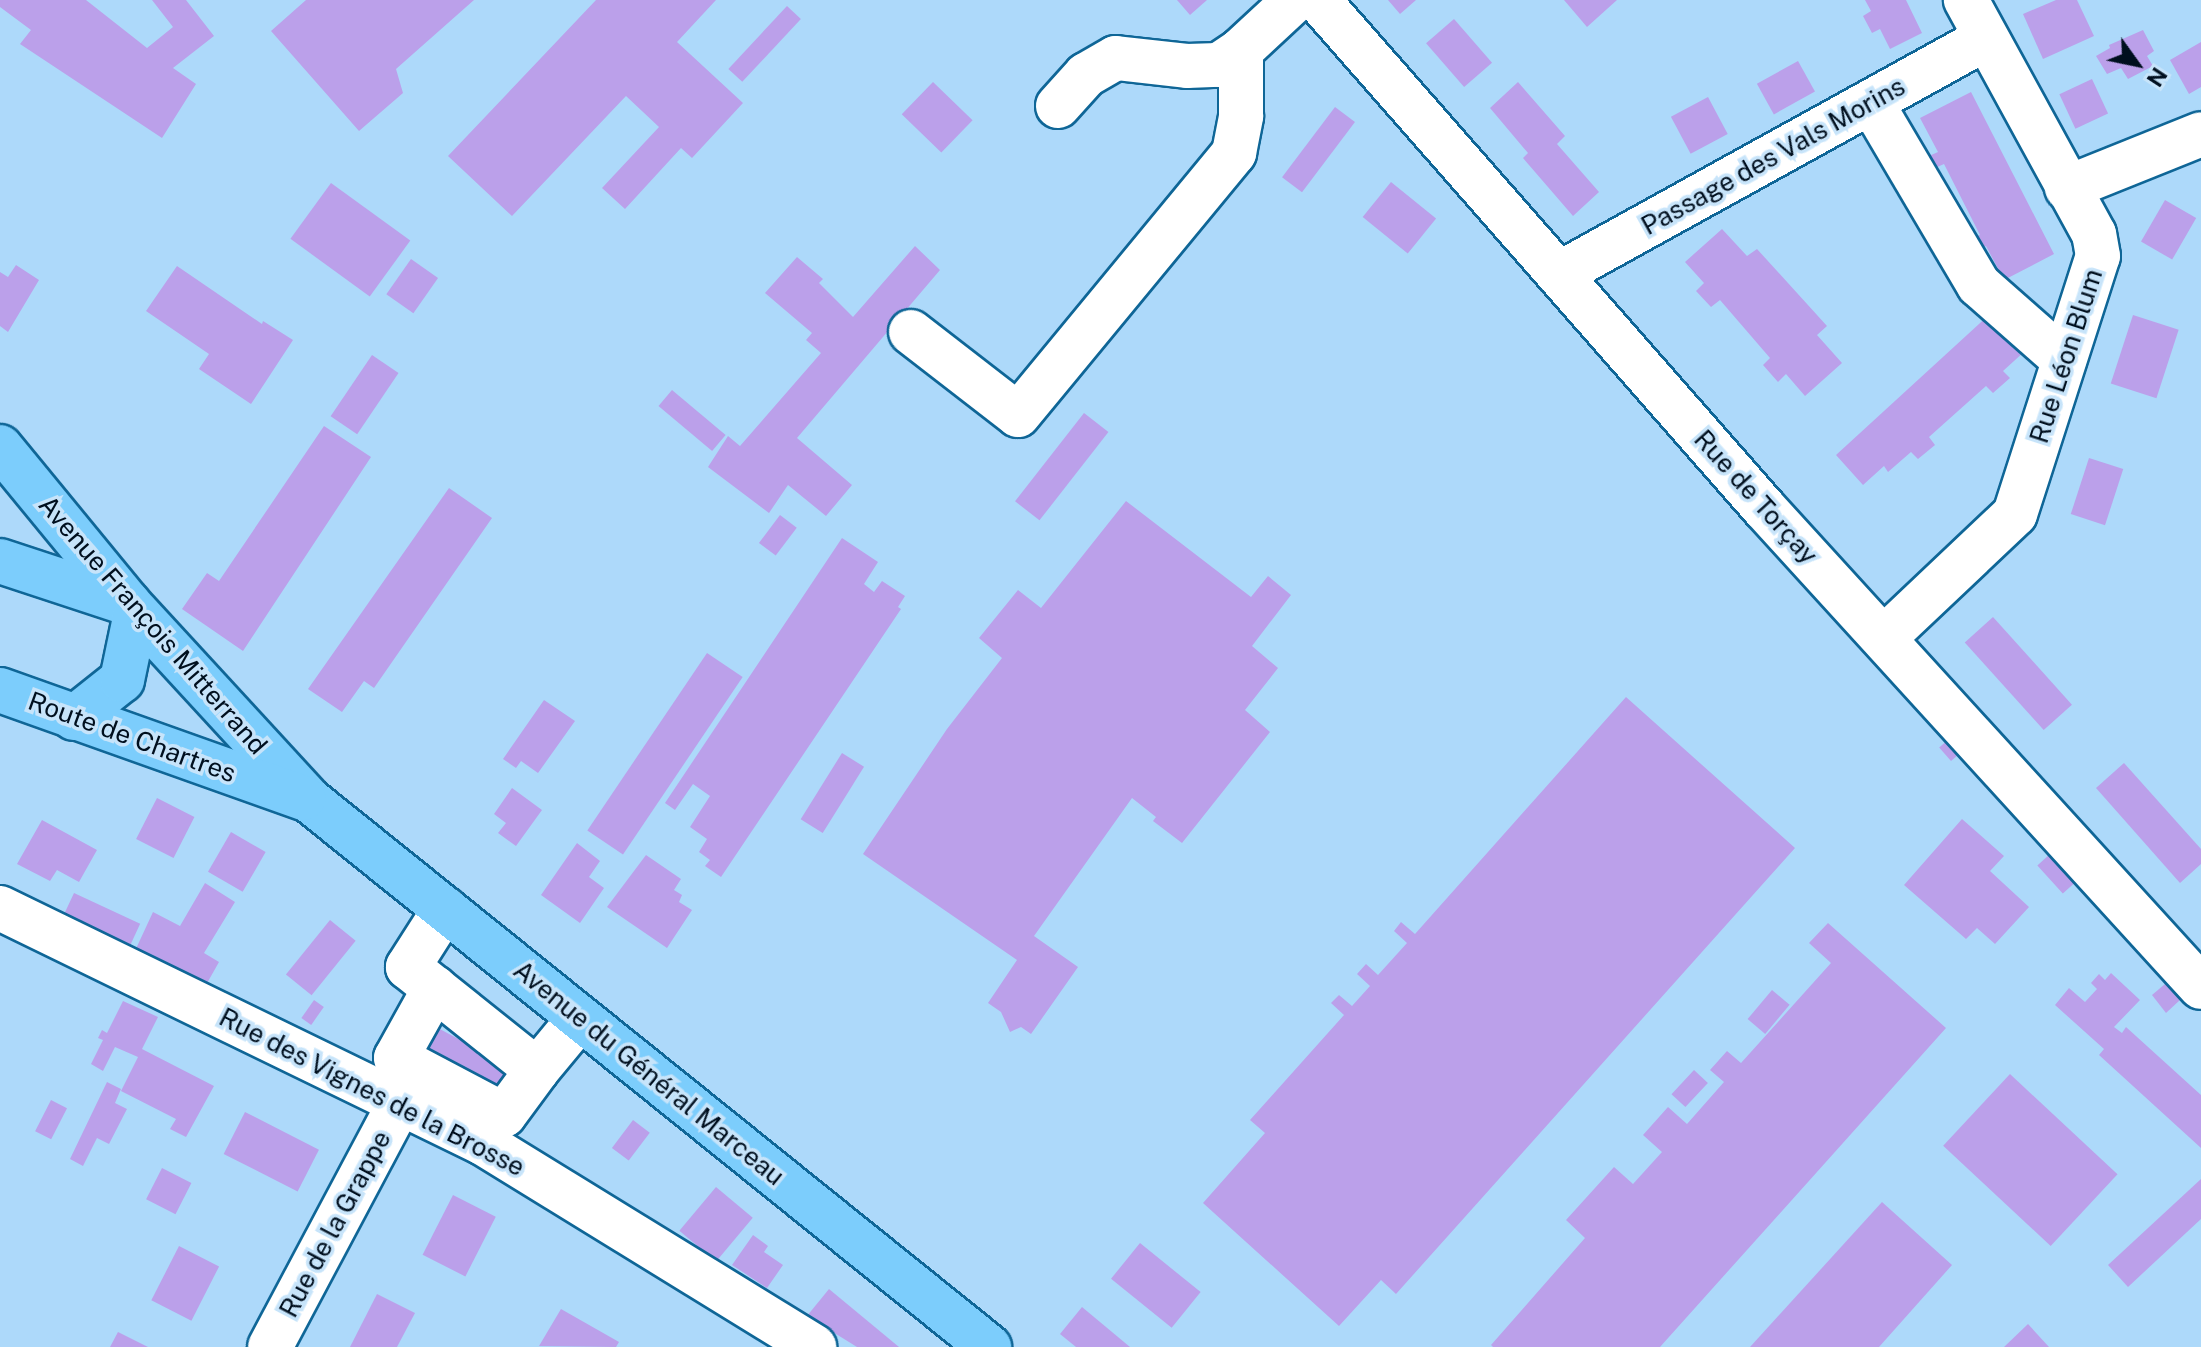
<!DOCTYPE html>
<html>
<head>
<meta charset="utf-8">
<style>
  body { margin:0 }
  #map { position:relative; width:2201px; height:1347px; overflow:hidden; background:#add9fa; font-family:"Public Sans",sans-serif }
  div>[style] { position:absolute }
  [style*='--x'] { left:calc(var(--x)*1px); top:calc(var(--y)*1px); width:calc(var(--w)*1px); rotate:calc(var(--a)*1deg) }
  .building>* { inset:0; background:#bba0ea; transform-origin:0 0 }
  .roads { filter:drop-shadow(2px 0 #0f6697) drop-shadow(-2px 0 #0f6697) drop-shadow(0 2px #0f6697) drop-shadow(0 -2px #0f6697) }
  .minor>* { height:44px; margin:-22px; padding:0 22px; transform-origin:22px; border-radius:22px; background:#fff }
  .major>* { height:44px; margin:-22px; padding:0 22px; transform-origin:22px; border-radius:22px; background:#7ccdfc }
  span { translate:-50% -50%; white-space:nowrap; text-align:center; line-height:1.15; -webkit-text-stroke:7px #c7e4fa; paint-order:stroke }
  .street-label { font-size:26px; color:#000f1e }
  .north { position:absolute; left:2097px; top:24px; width:80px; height:80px; -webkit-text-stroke:6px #c7e4fa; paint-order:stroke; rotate:123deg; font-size:22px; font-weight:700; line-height:32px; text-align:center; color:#000f1e }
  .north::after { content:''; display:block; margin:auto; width:28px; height:36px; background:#000f1e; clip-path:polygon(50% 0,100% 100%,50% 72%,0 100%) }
</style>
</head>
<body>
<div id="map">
  <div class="building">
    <i style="clip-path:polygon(0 0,86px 0,147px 48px,173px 27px,152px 0,186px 0,214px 36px,173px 68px,196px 84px,162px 138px,20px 44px,31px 30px,0 7px)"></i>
    <i style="clip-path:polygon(306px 0,474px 0,396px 69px,403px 93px,359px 131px,271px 31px)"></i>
    <i style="clip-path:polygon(596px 0,716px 0,677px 42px,743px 103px,692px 158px,681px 148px,625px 209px,602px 188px,659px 127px,626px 96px,512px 216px,448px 156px)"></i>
    <i style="clip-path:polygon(1177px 0,1207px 0,1190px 15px)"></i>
    <i style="clip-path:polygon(1388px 0,1416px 0,1400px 14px)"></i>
    <i style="clip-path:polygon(1564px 0,1617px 0,1587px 27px)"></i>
    <i style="clip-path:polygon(1865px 0,1906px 0,1922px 33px,1890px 49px,1880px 29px,1872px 33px,1863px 16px,1871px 11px)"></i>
    <i style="clip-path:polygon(2056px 0,2077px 0,2094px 36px,2043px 59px,2023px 14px)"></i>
    <i style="left:787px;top:6px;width:19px;height:86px;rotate:43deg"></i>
    <i style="left:1454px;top:19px;width:58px;height:37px;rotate:49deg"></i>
    <i style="clip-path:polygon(2143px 30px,2154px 51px,2147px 56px,2153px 66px,2128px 79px,2121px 68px,2107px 74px,2096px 56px,2110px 48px,2109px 45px)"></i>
    <i style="clip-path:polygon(2201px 42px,2201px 87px,2189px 94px,2170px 60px)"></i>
    <i style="left:1798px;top:61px;width:35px;height:47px;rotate:61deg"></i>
    <i style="left:2092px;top:79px;width:38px;height:36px;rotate:65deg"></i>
    <i style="left:933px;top:82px;width:55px;height:45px;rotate:44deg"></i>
    <i style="clip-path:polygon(1518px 82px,1565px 136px,1557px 144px,1599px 192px,1573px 216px,1523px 158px,1528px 153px,1490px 108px)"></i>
    <i style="clip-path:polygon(1971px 92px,2054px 254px,2004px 280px,1986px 246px,1978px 250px,1971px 238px,1980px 235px,1944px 164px,1935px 168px,1929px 156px,1938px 152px,1920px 118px)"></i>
    <i style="left:1708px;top:97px;width:42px;height:42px;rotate:62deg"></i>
    <i style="left:1335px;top:107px;width:25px;height:88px;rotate:37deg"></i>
    <i style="left:1391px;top:182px;width:58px;height:45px;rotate:39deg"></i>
    <i style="left:331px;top:183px;width:98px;height:69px;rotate:36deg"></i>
    <i style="left:2165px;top:200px;width:36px;height:48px;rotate:30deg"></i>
    <i style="clip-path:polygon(1722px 229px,1747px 256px,1757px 249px,1827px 326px,1817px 335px,1842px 363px,1805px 396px,1786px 374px,1778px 382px,1763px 365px,1770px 358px,1720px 300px,1711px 307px,1696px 291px,1704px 283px,1685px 262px)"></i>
    <i style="clip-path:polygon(915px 246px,940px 270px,797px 438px,852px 485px,826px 516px,788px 485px,769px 513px,708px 467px,728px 436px,740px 446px,821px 353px,806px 340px,812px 333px,765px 293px,797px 257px,823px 279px,819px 283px,853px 317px)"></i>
    <i style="left:411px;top:259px;width:33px;height:43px;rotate:35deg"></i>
    <i style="clip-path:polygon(16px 265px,39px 280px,8px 332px,0 326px,0 272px,8px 277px)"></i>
    <i style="clip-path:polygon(177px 266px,262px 324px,263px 321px,293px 340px,251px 404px,199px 369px,209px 354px,146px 311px)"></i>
    <i style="clip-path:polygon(1991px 313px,2025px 351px,2003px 371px,2010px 378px,1993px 393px,1986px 386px,1929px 437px,1935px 445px,1918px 459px,1911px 452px,1888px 472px,1884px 466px,1863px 485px,1836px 455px)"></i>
    <i style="left:2133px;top:315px;width:48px;height:72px;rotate:18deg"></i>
    <i style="left:372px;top:355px;width:32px;height:74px;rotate:34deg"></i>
    <i style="left:672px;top:390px;width:70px;height:21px;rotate:40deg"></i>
    <i style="left:1084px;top:413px;width:31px;height:112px;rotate:38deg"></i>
    <i style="clip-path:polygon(324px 426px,371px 457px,243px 651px,182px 609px,207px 573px,219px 581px)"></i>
    <i style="left:2089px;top:458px;width:36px;height:59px;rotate:18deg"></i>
    <i style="clip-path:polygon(449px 488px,492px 518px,374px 688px,364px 681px,342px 712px,308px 689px)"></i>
    <i style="clip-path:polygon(1126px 501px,1251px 597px,1268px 576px,1291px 595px,1252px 646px,1278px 668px,1245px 710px,1270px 732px,1182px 843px,1153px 821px,1156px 817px,1132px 798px,1034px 936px,1078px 967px,1031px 1034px,1021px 1027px,1010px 1032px,1001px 1012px,988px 1003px,1017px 960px,863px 854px,947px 729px,1002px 658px,979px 638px,1018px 590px,1041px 608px)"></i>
    <i style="left:780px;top:515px;width:21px;height:35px;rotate:37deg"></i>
    <i style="clip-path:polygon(842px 538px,878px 562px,864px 584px,874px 592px,882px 581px,905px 596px,898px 607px,901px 609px,721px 877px,705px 866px,710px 860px,699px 852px,707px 839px,690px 827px,710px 796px,693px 784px,675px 810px,665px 803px)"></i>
    <i style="left:1993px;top:617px;width:118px;height:38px;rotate:48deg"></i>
    <i style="left:707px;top:653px;width:43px;height:214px;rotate:34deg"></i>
    <i style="clip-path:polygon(1626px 697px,1795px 848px,1396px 1294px,1381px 1280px,1339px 1326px,1203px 1203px,1265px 1133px,1250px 1120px,1344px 1015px,1331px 1003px,1339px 995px,1352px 1006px,1370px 986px,1357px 974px,1366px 964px,1378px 975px,1407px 943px,1394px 931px,1401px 922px,1415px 934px)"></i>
    <i style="clip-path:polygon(544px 700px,575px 721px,538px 773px,521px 761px,516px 768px,503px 759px)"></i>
    <i style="left:1949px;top:739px;width:18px;height:13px;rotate:49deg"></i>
    <i style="left:842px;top:753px;width:26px;height:78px;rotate:32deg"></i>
    <i style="clip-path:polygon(2124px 763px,2201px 849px,2201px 864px,2180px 883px,2096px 788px)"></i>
    <i style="clip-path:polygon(512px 788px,542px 810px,516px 846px,498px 833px,506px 823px,494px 814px)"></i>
    <i style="left:157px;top:798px;width:42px;height:46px;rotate:27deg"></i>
    <i style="clip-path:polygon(1962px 819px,2004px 856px,1990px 871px,2029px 907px,1995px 944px,1977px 928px,1966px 939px,1904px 885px)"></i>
    <i style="clip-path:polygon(42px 820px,97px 850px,79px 882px,57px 870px,50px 881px,17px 864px)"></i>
    <i style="left:231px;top:832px;width:40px;height:46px;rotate:30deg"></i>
    <i style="clip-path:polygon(577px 843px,600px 861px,589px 877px,604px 888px,580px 923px,541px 895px)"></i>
    <i style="left:2050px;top:854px;width:38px;height:17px;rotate:48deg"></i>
    <i style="clip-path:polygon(646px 855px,681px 879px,674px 890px,682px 895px,679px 902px,692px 910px,667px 948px,607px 907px)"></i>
    <i style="clip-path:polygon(205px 883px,235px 902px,204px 953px,219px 962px,206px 985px,134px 953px,153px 912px,180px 926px)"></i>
    <i style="left:74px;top:893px;width:73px;height:29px;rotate:25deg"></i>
    <i style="left:330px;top:920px;width:33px;height:70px;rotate:39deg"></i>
    <i style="clip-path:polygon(1828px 923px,1946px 1028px,1660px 1347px,1493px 1347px,1491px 1345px,1585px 1238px,1566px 1220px,1614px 1167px,1633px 1184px,1662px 1152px,1643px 1135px,1668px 1107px,1687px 1124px,1724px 1082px,1710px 1070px,1727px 1051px,1741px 1063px,1831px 963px,1809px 943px)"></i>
    <i style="clip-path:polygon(2111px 973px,2140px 1000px,2114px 1027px,2122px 1033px,2126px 1027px,2201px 1095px,2201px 1148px,2099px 1055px,2104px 1049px,2055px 1005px,2069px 988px,2085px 1002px,2097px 989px,2091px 983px,2099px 974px,2105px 980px)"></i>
    <i style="clip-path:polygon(2165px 984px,2180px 1000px,2166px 1013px,2152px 995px)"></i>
    <i style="left:1772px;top:990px;width:23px;height:38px;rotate:40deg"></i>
    <i style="left:314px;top:1000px;width:12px;height:22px;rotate:35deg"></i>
    <i style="clip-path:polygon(123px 1001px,158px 1017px,142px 1049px,214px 1086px,186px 1137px,170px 1129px,176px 1119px,121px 1091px,138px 1057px,115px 1047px,103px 1071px,91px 1064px,103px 1040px,98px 1038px,102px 1030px,107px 1033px)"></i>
    <i style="left:404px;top:1010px;width:118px;height:33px;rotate:28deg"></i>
    <i style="left:1694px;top:1070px;width:19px;height:33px;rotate:43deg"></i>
    <i style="left:2010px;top:1074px;width:147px;height:98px;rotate:43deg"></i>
    <i style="clip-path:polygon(107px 1082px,121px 1089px,115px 1103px,127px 1109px,109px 1144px,97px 1138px,83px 1166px,70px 1159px)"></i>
    <i style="left:51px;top:1100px;width:18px;height:35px;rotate:27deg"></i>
    <i style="left:245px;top:1112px;width:83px;height:47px;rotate:27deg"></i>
    <i style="left:633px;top:1120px;width:21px;height:35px;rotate:37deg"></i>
    <i style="left:162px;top:1168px;width:33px;height:35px;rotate:27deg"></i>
    <i style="clip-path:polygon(2201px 1179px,2201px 1219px,2128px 1287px,2108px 1265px)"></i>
    <i style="left:716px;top:1187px;width:48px;height:57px;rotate:40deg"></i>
    <i style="left:453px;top:1195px;width:48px;height:67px;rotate:27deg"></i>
    <i style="clip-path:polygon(1882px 1202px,1952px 1265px,1879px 1347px,1750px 1347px)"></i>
    <i style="clip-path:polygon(753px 1235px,768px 1246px,764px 1252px,783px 1265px,767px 1288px,732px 1265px)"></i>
    <i style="left:1140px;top:1243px;width:78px;height:46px;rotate:39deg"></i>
    <i style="left:179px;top:1246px;width:45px;height:61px;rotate:27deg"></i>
    <i style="clip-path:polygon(829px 1289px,899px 1347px,857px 1347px,807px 1316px)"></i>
    <i style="clip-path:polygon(377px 1294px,415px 1313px,397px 1347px,350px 1347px)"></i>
    <i style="clip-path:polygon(1082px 1307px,1130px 1347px,1076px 1347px,1060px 1334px)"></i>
    <i style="clip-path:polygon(561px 1309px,619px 1342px,616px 1347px,539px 1346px)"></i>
    <i style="clip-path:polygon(2028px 1324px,2049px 1347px,2004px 1347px)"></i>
    <i style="clip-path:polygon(118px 1332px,148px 1347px,110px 1347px)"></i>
  </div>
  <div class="roads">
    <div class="minor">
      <i style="--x:1318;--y:0;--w:676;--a:48.72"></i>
      <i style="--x:1764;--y:508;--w:648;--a:47.63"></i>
      <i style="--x:1871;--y:102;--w:212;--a:59.5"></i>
      <i style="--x:1979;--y:285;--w:113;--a:41.4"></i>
      <i style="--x:1058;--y:106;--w:42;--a:-47.9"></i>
      <i style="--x:1086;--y:75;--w:34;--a:-30"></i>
      <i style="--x:1116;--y:58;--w:71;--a:6.4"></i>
      <i style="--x:1187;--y:66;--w:32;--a:-2"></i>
      <i style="--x:1219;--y:65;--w:27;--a:-34"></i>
      <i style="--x:2067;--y:188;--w:144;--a:-21.9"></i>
      <i style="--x:1559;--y:274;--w:488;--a:-28.9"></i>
      <i style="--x:911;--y:332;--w:135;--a:37.8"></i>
      <i style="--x:1018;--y:415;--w:340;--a:-50.5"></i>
      <i style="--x:1234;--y:153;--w:38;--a:-79"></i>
      <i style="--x:1241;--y:116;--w:66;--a:-90"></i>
      <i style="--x:1241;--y:50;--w:74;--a:-42.8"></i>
      <i style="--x:1884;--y:638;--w:180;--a:-43.4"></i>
      <i style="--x:2015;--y:514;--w:271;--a:-72.2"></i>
      <i style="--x:2098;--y:256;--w:22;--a:-100"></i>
      <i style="--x:2094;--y:234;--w:267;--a:-118.7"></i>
      <i style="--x:0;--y:908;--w:537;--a:25.94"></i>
      <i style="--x:483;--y:1143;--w:389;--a:31.6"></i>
      <i style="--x:445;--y:909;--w:69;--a:122.5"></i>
      <i style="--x:408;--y:967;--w:165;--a:38.6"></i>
      <i style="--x:537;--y:1070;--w:67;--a:-50.4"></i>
      <i style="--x:435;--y:988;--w:80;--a:119.1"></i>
      <i style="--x:396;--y:1058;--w:122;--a:27.8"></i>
      <i style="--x:504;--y:1115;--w:56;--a:-53.7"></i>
      <i style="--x:270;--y:1347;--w:277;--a:-62"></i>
    </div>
    <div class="major">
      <i style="--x:0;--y:447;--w:202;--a:50.6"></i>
      <i style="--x:128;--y:603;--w:268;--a:47.4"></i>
      <i style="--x:309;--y:800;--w:873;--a:38.81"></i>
      <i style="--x:0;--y:561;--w:135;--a:18.2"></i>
      <i style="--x:0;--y:690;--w:322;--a:19.6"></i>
      <i style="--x:74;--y:718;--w:61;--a:-38.4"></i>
      <i style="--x:122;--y:680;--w:68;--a:-78.2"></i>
    </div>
  </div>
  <div class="street-label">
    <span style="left:1773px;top:156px;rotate:-29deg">Passage des Vals Morins</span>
    <span style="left:2066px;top:356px;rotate:-72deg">Rue Léon Blum</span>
    <span style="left:1756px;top:497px;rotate:48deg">Rue de Torçay</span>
    <span style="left:153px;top:625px;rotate:49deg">Avenue François Mitterrand</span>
    <span style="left:132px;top:737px;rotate:20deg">Route de Chartres</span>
    <span style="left:649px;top:1073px;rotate:39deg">Avenue du Général Marceau</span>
    <span style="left:372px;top:1092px;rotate:27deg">Rue des Vignes de la Brosse</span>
    <span style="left:335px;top:1224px;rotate:-62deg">Rue de la Grappe</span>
  </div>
  <div class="north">N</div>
</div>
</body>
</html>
